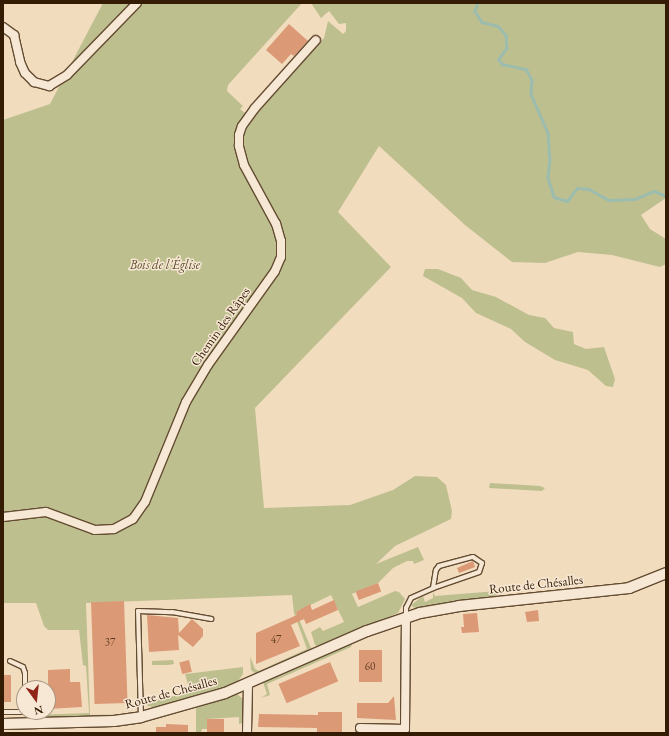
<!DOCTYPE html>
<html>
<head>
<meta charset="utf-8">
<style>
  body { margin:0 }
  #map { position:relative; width:669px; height:736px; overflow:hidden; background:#f2dcbe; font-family:"EB Garamond",serif }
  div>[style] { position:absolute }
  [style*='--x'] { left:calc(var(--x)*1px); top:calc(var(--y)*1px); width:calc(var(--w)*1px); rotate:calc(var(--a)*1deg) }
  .green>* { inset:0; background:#bebf8f }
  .stream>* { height:2.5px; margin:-1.25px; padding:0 1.25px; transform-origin:1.25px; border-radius:1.25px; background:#9cbcae }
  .building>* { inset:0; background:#db9976; transform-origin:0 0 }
  .roads { filter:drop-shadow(1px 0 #644c32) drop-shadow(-1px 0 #644c32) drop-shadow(0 1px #644c32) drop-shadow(0 -1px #644c32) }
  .service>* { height:4px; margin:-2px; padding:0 2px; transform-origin:2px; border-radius:2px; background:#f7e8d5 }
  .minor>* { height:8px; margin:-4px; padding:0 4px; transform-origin:4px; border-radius:4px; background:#f7e8d5 }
  .tertiary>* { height:10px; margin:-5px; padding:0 5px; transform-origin:5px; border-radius:5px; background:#f7e8d5 }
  span { translate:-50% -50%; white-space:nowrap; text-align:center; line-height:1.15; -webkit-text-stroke:3px #f7e8d5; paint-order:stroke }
  .number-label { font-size:11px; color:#5e3b20 }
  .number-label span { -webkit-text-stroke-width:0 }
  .park-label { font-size:13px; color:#5d4d2e; font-style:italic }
  .street-label { font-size:13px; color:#341c04 }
  .frame { position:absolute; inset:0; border:4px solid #341c04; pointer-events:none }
  .north { position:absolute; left:16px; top:680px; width:40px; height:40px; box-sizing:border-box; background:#f7e8d5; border:1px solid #a99681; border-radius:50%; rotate:165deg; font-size:11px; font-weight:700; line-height:16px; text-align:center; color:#341c04 }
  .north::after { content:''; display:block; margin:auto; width:14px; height:18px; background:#8f2418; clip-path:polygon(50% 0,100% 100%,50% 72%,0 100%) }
</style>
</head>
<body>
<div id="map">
  <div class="green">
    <i style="clip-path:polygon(103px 3px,302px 3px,228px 85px,227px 91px,243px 106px,240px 109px,251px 118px,324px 38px,328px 21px,343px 34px,346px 31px,346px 23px,339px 24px,329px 11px,321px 18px,311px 3px,666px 3px,666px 198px,641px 215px,650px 229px,666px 239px,666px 264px,660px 267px,612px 255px,578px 252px,545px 263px,512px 262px,465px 225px,379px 146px,338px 212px,391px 267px,255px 408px,264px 508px,350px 505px,393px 490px,415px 476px,437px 477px,446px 485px,452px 511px,451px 519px,395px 546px,376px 564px,418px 547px,424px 560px,414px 564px,413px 561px,407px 561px,393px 568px,378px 583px,352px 594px,358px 607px,395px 591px,399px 592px,405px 599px,398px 613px,320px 647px,315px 645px,311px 632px,320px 627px,323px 631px,344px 622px,331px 595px,296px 612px,311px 648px,309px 652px,256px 674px,251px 670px,250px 656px,255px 669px,259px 671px,307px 649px,294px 613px,292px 595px,86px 603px,90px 715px,128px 714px,31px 719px,29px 717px,33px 715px,89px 713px,86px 666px,83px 665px,79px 630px,48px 630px,44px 626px,36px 603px,3px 603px,3px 120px,50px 104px)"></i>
    <i style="clip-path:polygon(425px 269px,438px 269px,461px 278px,472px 290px,496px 297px,529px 315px,545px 318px,554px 328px,573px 332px,574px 344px,586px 349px,604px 347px,615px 379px,613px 387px,606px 386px,588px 370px,555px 360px,525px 342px,511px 329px,476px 313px,462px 298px,423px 276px)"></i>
    <i style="clip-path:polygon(490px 483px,540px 486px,545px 488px,542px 491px,489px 488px)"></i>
    <i style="clip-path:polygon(497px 591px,498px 598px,417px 610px,411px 605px,423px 596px,425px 602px,433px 598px,433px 592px,435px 596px)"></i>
    <i style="clip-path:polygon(352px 644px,351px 647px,267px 684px,270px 695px,261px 698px,267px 694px,263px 682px)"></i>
    <i style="clip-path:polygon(173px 660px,174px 664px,168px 665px,152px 665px,152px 661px)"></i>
    <i style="clip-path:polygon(243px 667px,243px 674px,236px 684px,155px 708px,146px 705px,145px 703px,190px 692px,185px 674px)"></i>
    <i style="clip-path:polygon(237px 694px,244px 700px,243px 723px,239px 724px,239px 717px,207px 719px,207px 729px,202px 729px,201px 733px,196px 733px,196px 708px)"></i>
  </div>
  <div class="stream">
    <i style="--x:478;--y:3;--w:9;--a:111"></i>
    <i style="--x:475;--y:11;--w:13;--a:58"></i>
    <i style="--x:482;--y:22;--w:16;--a:14"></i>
    <i style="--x:498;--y:26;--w:12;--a:48"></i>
    <i style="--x:506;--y:35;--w:13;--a:86"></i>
    <i style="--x:507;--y:48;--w:14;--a:126"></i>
    <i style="--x:499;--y:59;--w:6;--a:59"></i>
    <i style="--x:502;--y:64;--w:25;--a:12"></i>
    <i style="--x:526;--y:69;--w:13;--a:61"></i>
    <i style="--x:532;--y:80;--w:14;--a:94"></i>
    <i style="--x:531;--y:94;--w:43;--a:66.4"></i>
    <i style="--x:548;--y:133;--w:26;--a:86"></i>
    <i style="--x:550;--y:159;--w:19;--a:96"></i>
    <i style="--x:548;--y:178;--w:20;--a:72"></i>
    <i style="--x:554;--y:197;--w:14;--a:17"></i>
    <i style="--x:567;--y:201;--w:16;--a:-52"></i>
    <i style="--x:577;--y:188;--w:12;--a:5"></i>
    <i style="--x:589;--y:189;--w:23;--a:29"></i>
    <i style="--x:609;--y:200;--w:26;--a:-2"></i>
    <i style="--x:635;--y:199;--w:21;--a:-23"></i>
    <i style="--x:654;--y:191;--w:13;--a:23"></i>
  </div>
  <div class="building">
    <i style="clip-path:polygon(289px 24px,308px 41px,294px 56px,291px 54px,282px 64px,266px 50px)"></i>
    <i style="clip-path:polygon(473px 561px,475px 567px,459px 573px,457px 568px)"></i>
    <i style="left:378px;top:583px;width:9px;height:24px;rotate:69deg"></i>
    <i style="clip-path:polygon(334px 600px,338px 610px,306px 624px,304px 619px,291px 625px,300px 646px,256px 664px,256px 633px,297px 615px,296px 612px,310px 604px,312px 610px)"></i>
    <i style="left:124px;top:601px;width:102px;height:33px;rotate:88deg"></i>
    <i style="clip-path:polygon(538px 610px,539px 621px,527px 622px,525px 612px)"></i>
    <i style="clip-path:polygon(477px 613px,479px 632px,462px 633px,461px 627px,464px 627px,463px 614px)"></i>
    <i style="clip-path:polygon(147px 615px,178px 618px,179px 633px,192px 619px,203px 629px,203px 636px,193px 647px,178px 635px,179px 650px,149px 652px)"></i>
    <i style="left:359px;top:650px;width:23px;height:32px"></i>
    <i style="left:189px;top:660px;width:12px;height:10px;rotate:76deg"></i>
    <i style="left:330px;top:662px;width:21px;height:56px;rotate:67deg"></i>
    <i style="clip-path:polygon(70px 669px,70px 682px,80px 682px,82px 707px,48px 709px,48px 670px)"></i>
    <i style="left:3px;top:675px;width:8px;height:27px"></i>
    <i style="clip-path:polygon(394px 696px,396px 720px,357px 718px,357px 703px,388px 703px)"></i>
    <i style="clip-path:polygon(318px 712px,342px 712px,342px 733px,317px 733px,317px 728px,258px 727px,259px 714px,318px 715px)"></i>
    <i style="left:207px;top:719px;width:17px;height:14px"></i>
    <i style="clip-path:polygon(166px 724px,188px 725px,188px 733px,156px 733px,156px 727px,166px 727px)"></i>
  </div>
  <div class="roads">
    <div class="service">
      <i style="--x:473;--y:557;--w:11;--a:34"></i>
      <i style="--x:482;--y:563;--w:9;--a:108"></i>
      <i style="--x:479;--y:572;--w:49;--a:160.8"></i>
      <i style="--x:433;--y:588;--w:18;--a:-81"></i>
      <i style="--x:436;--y:570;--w:5;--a:-53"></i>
      <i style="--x:439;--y:566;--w:35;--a:-15"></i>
      <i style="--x:406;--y:617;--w:9;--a:-90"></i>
      <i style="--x:406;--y:608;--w:11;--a:-63"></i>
      <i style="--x:411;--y:598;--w:24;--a:-24"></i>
      <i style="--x:10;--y:661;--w:14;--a:25"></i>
      <i style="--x:23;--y:667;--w:6;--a:72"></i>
      <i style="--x:25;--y:673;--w:15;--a:90"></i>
      <i style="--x:3;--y:712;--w:21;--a:0"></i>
      <i style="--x:141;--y:717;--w:106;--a:-91.6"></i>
      <i style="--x:138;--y:611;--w:34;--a:2"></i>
      <i style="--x:172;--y:612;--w:40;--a:10"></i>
    </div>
    <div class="minor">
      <i style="--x:3;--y:27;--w:14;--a:36"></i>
      <i style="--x:14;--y:35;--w:28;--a:77"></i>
      <i style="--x:20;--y:62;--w:12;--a:66"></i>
      <i style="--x:25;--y:73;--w:13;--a:45"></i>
      <i style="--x:34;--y:82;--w:16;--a:15"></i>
      <i style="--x:49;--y:86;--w:21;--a:-31"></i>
      <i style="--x:67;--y:75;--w:100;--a:-45.8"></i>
      <i style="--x:3;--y:517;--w:43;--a:-6.6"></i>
      <i style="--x:46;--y:512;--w:52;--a:20.2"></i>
      <i style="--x:95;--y:530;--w:19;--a:-3"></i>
      <i style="--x:114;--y:529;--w:21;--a:-28"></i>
      <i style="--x:133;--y:519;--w:21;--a:-55"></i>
      <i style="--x:145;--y:502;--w:108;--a:-67.7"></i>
      <i style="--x:186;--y:402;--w:43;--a:-59.3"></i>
      <i style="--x:208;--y:365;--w:115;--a:-54.5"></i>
      <i style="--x:275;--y:271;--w:15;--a:-67"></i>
      <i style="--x:281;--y:257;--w:16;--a:-90"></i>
      <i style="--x:281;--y:241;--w:18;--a:-106"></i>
      <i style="--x:276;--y:224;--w:67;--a:-118.5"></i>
      <i style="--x:244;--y:165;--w:20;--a:-105"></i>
      <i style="--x:239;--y:146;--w:11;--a:-90"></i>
      <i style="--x:239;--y:135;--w:9;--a:-72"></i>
      <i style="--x:242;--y:126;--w:22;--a:-54"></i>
      <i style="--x:255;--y:108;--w:91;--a:-48.1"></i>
      <i style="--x:360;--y:728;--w:45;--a:1.3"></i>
      <i style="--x:405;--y:729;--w:112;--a:-89.5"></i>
      <i style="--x:247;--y:733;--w:49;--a:-88.8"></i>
    </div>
    <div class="tertiary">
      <i style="--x:3;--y:724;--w:111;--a:-1.5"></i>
      <i style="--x:114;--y:721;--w:27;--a:-8"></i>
      <i style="--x:141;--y:717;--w:87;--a:-15.9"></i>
      <i style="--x:225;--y:693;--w:155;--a:-23.6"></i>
      <i style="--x:367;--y:631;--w:56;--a:-18.8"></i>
      <i style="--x:420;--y:613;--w:40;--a:-10"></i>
      <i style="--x:459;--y:606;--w:171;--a:-6"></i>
      <i style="--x:629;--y:588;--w:40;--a:-22"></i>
    </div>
  </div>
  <div class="number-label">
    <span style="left:276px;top:639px">47</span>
    <span style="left:110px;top:642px">37</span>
    <span style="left:370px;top:666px">60</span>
  </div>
  <div class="park-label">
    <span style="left:165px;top:265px">Bois de l'Église</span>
  </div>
  <div class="street-label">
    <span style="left:221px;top:327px;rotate:-55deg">Chemin des Râpes</span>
    <span style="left:536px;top:585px;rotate:-6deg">Route de Chésalles</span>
    <span style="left:171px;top:693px;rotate:-15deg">Route de Chésalles</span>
  </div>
  <div class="frame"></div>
  <div class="north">N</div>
</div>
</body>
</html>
